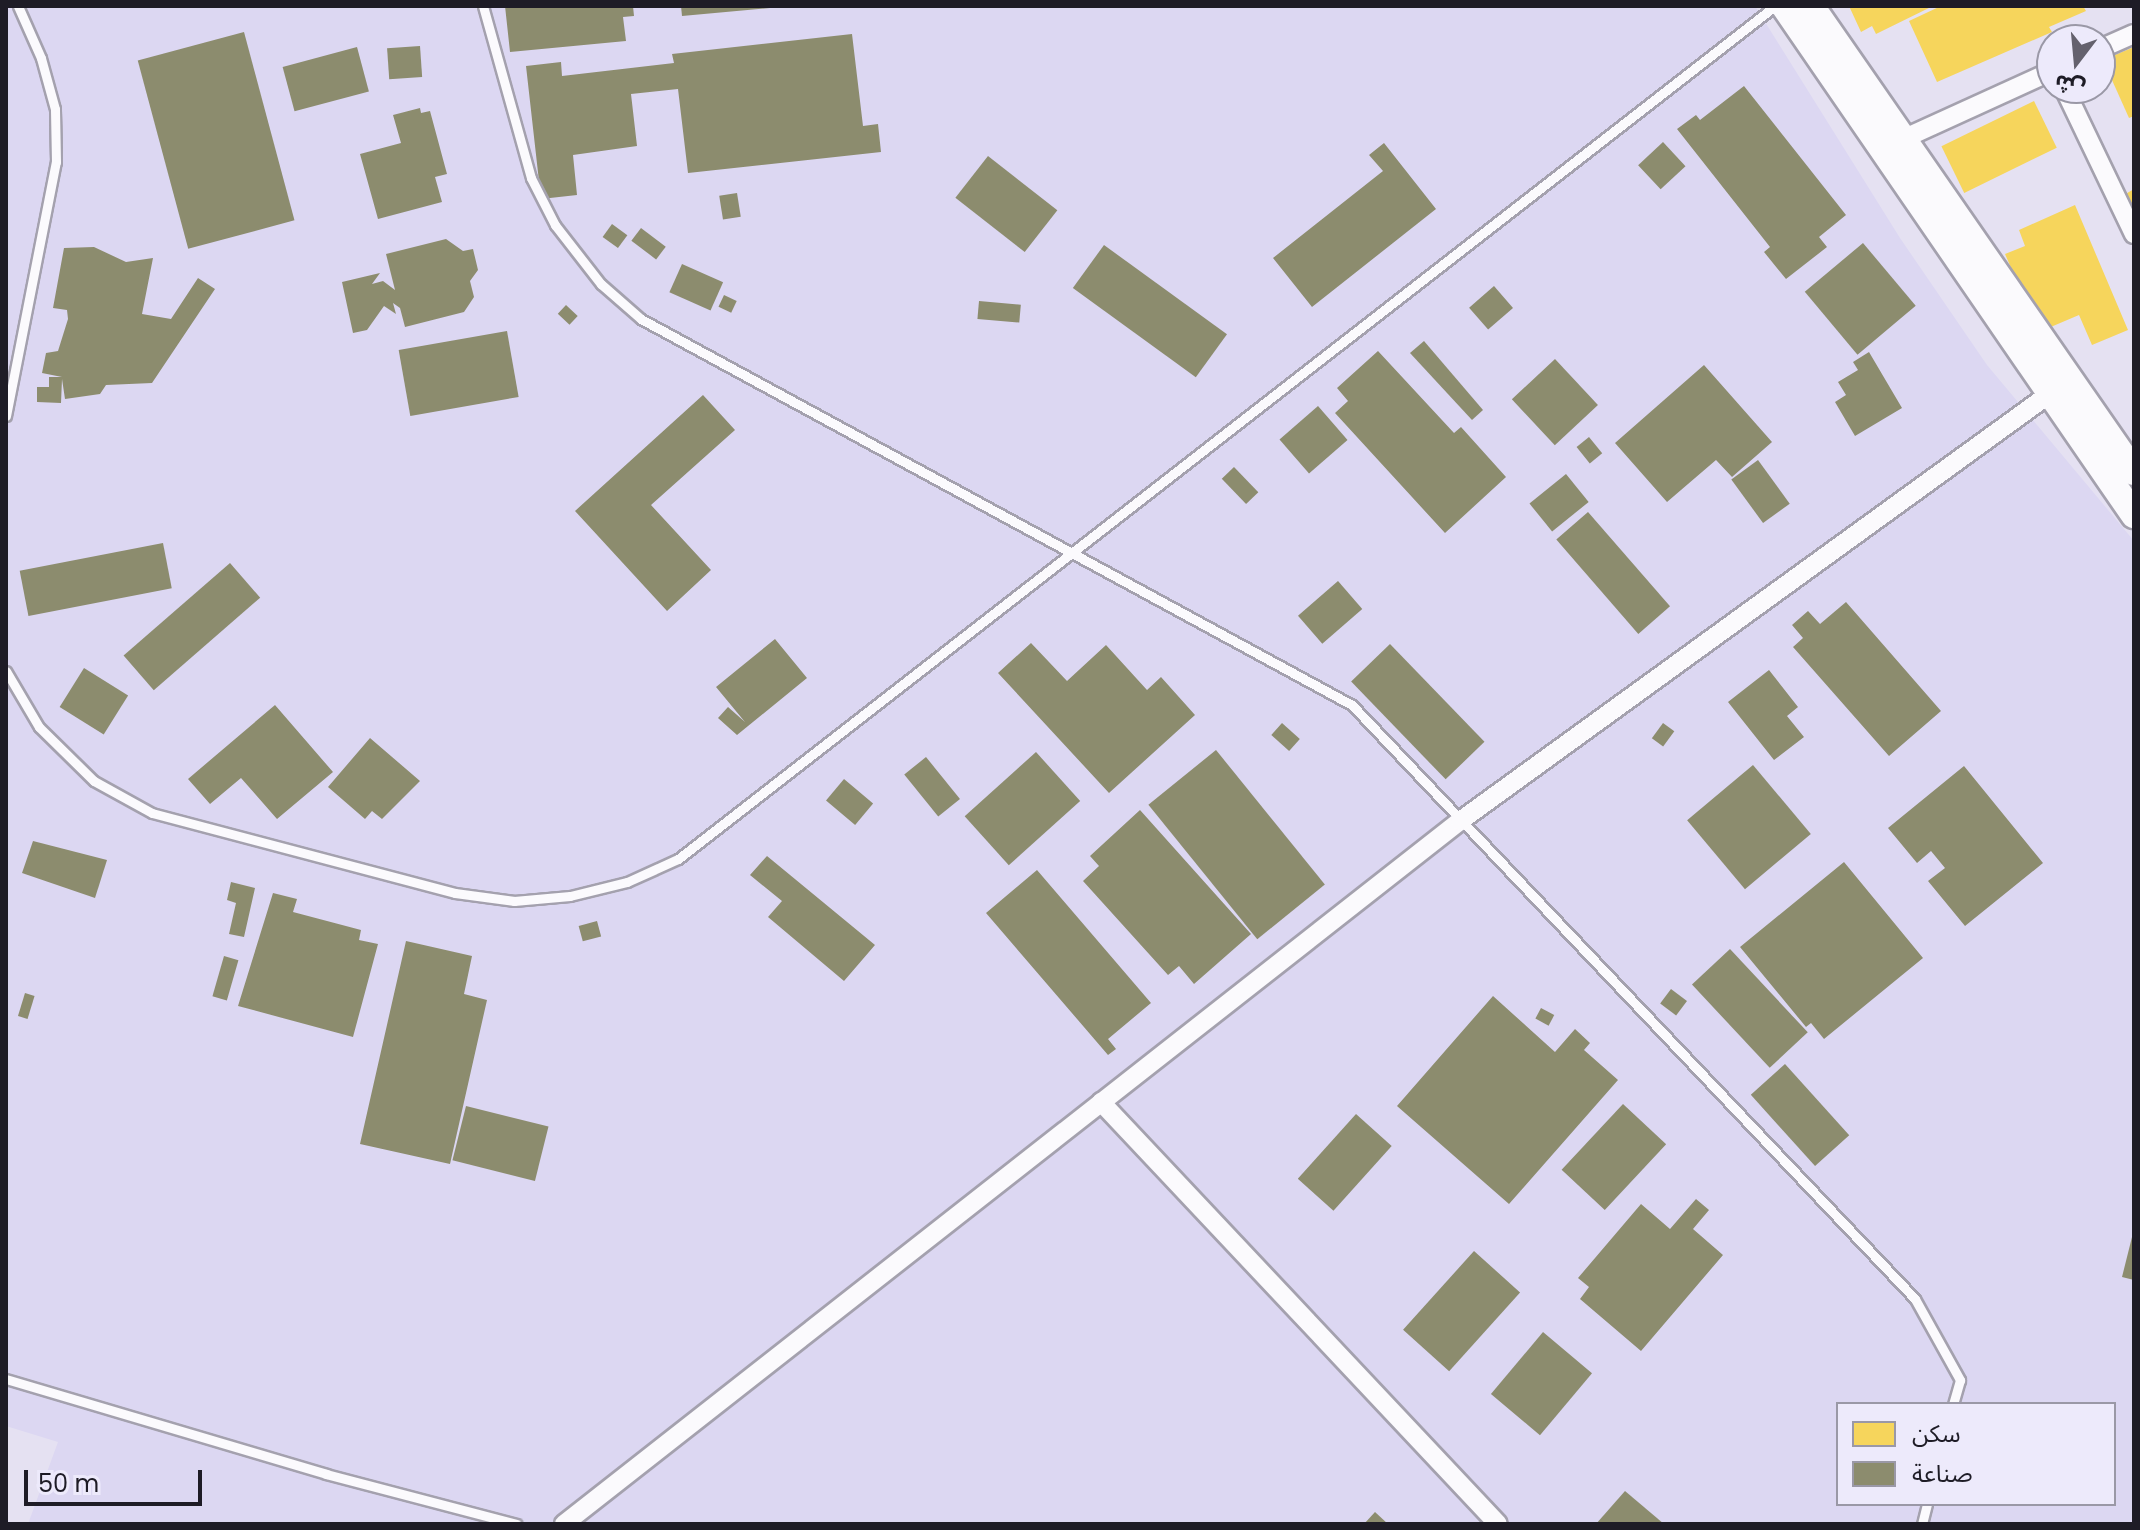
<!DOCTYPE html>
<html>
<head>
<meta charset="utf-8">
<style>
  body { margin:0 }
  #map { position:relative; width:2140px; height:1530px; overflow:hidden; background:#e5e1f2; font-family:Poppins,"Noto Sans Arabic",sans-serif }
  div>[style] { position:absolute }
  [style*='--x'] { left:calc(var(--x)*1px); top:calc(var(--y)*1px); width:calc(var(--w)*1px); rotate:calc(var(--a)*1deg) }
  .built>* { inset:0; background:#dcd7f2 }
  .homes>* { inset:0; background:#f6d55c; transform-origin:0 0 }
  .industry>* { inset:0; background:#8c8c6e; transform-origin:0 0 }
  .roads { filter:drop-shadow(2px 0 #a4a1ae) drop-shadow(-2px 0 #a4a1ae) drop-shadow(0 2px #a4a1ae) drop-shadow(0 -2px #a4a1ae) }
  .service>* { height:9px; margin:-4.5px; padding:0 4.5px; transform-origin:4.5px; border-radius:4.5px; background:#fbfafd }
  .minor>* { height:18px; margin:-9px; padding:0 9px; transform-origin:9px; border-radius:9px; background:#fbfafd }
  .secondary>* { height:26px; margin:-13px; padding:0 13px; transform-origin:13px; border-radius:13px; background:#fbfafd }
  span { translate:-50% -50%; white-space:nowrap; text-align:center; line-height:1.15; -webkit-text-stroke:8px #edeafb; paint-order:stroke }
  .frame { position:absolute; inset:0; border:8px solid #1e1c26; pointer-events:none }
  .legend { position:absolute; left:1836px; top:1402px; width:280px; height:104px; box-sizing:border-box; background:#edeafb; border:2px solid #9a98a6; margin:0; padding:10px 14px; list-style:none; font-size:24px; color:#1e1c26 }
  .legend li { display:flex; align-items:center; gap:16px; height:40px }
  .legend b { width:40px; border:2px solid #9a98a6 }
  .north { position:absolute; left:2036px; top:24px; width:80px; height:80px; box-sizing:border-box; background:#edeafb; border:2px solid #9a98a6; border-radius:50%; rotate:196deg; font-size:22px; font-weight:700; line-height:32px; text-align:center; color:#1e1c26 }
  .north::after { content:''; display:block; margin:auto; width:28px; height:36px; background:#64616d; clip-path:polygon(50% 0,100% 100%,50% 72%,0 100%) }
  .scale { position:absolute; left:24px; top:1470px; width:178px; height:36px; box-sizing:border-box; border:4px solid #1e1c26; border-top:0; padding-left:10px; font-size:24px; line-height:28px; white-space:nowrap; color:#1e1c26; -webkit-text-stroke:6px #edeafb; paint-order:stroke }
</style>
</head>
<body>
<div id="map">
  <div class="built">
    <i style="clip-path:polygon(evenodd,6px 6px,1755px 6px,1900px 238px,1987px 365px,2134px 541px,2134px 1524px,28px 1524px,58px 1442px,6px 1426px,6px 6px,1838px 1404px,2114px 1404px,2114px 1504px,1838px 1504px,1838px 1404px)"></i>
  </div>
  <div class="homes">
    <i style="clip-path:polygon(1849px 6px,1933px 6px,1876px 34px,1872px 26px,1861px 32px)"></i>
    <i style="clip-path:polygon(1941px 6px,2083px 6px,2086px 11px,2049px 27px,2052px 32px,1937px 82px,1909px 21px)"></i>
    <i style="clip-path:polygon(2134px 47px,2134px 116px,2129px 118px,2103px 60px)"></i>
    <i style="left:2034px;top:101px;width:52px;height:103px;rotate:64deg"></i>
    <i style="clip-path:polygon(2134px 189px,2134px 239px,2112px 202px)"></i>
    <i style="clip-path:polygon(2075px 205px,2128px 330px,2092px 345px,2079px 315px,2039px 332px,2005px 254px,2025px 246px,2019px 230px)"></i>
  </div>
  <div class="industry">
    <i style="clip-path:polygon(505px 6px,633px 6px,634px 16px,623px 17px,626px 41px,510px 52px)"></i>
    <i style="clip-path:polygon(681px 6px,770px 6px,770px 8px,682px 16px)"></i>
    <i style="left:244px;top:32px;width:195px;height:110px;rotate:75deg"></i>
    <i style="clip-path:polygon(852px 34px,863px 126px,878px 124px,881px 152px,688px 173px,678px 89px,631px 94px,637px 146px,573px 155px,577px 195px,541px 199px,526px 66px,561px 62px,562px 76px,674px 63px,672px 54px)"></i>
    <i style="left:420px;top:46px;width:31px;height:33px;rotate:86deg"></i>
    <i style="left:357px;top:47px;width:46px;height:77px;rotate:75deg"></i>
    <i style="clip-path:polygon(1744px 86px,1846px 215px,1819px 237px,1827px 247px,1786px 279px,1764px 252px,1770px 247px,1677px 129px,1696px 115px,1700px 120px)"></i>
    <i style="clip-path:polygon(420px 108px,421px 113px,430px 111px,447px 174px,435px 177px,442px 202px,378px 219px,360px 154px,401px 143px,393px 115px)"></i>
    <i style="left:1663px;top:142px;width:33px;height:34px;rotate:47deg"></i>
    <i style="clip-path:polygon(1384px 143px,1436px 209px,1312px 307px,1273px 258px,1383px 171px,1369px 155px)"></i>
    <i style="left:988px;top:156px;width:88px;height:53px;rotate:38deg"></i>
    <i style="left:737px;top:193px;width:24px;height:18px;rotate:81deg"></i>
    <i style="left:612px;top:224px;width:19px;height:16px;rotate:36deg"></i>
    <i style="left:641px;top:228px;width:31px;height:16px;rotate:37deg"></i>
    <i style="clip-path:polygon(446px 239px,463px 251px,473px 249px,478px 270px,470px 281px,474px 297px,464px 312px,405px 327px,400px 308px,393px 303px,396px 314px,384px 306px,367px 330px,353px 333px,342px 282px,380px 273px,372px 284px,383px 281px,395px 290px,386px 254px)"></i>
    <i style="left:1863px;top:243px;width:82px;height:76px;rotate:50deg"></i>
    <i style="left:1104px;top:245px;width:152px;height:53px;rotate:36deg"></i>
    <i style="clip-path:polygon(94px 247px,126px 262px,153px 258px,142px 314px,171px 319px,198px 278px,215px 289px,152px 383px,106px 385px,100px 394px,65px 399px,62px 379px,61px 403px,37px 402px,37px 387px,49px 387px,49px 377px,62px 377px,42px 373px,46px 353px,58px 351px,68px 319px,67px 310px,53px 308px,64px 248px)"></i>
    <i style="left:682px;top:264px;width:45px;height:31px;rotate:24deg"></i>
    <i style="left:1494px;top:286px;width:29px;height:33px;rotate:49deg"></i>
    <i style="left:724px;top:295px;width:14px;height:13px;rotate:25deg"></i>
    <i style="left:979px;top:301px;width:42px;height:18px;rotate:5deg"></i>
    <i style="left:566px;top:305px;width:16px;height:12px;rotate:43deg"></i>
    <i style="left:507px;top:331px;width:67px;height:110px;rotate:80deg"></i>
    <i style="clip-path:polygon(1424px 341px,1483px 410px,1472px 420px,1410px 353px)"></i>
    <i style="clip-path:polygon(1378px 351px,1454px 433px,1461px 427px,1506px 477px,1445px 533px,1335px 413px,1348px 401px,1337px 388px)"></i>
    <i style="clip-path:polygon(1869px 352px,1902px 408px,1855px 436px,1835px 402px,1846px 395px,1838px 382px,1858px 370px,1853px 362px)"></i>
    <i style="left:1555px;top:359px;width:63px;height:59px;rotate:47deg"></i>
    <i style="clip-path:polygon(1704px 365px,1772px 442px,1732px 477px,1716px 460px,1667px 502px,1615px 443px)"></i>
    <i style="clip-path:polygon(703px 395px,735px 430px,651px 505px,711px 570px,667px 611px,575px 511px)"></i>
    <i style="left:1318px;top:406px;width:45px;height:51px;rotate:49deg"></i>
    <i style="left:1589px;top:437px;width:21px;height:16px;rotate:51deg"></i>
    <i style="left:1758px;top:460px;width:54px;height:33px;rotate:54deg"></i>
    <i style="left:1234px;top:467px;width:35px;height:17px;rotate:46deg"></i>
    <i style="left:1566px;top:474px;width:36px;height:47px;rotate:51deg"></i>
    <i style="left:1588px;top:512px;width:125px;height:42px;rotate:49deg"></i>
    <i style="left:163px;top:543px;width:46px;height:146px;rotate:79deg"></i>
    <i style="left:230px;top:563px;width:46px;height:141px;rotate:49deg"></i>
    <i style="left:1338px;top:581px;width:37px;height:53px;rotate:49deg"></i>
    <i style="clip-path:polygon(1846px 602px,1941px 711px,1889px 756px,1793px 647px,1803px 638px,1792px 625px,1808px 611px,1820px 624px)"></i>
    <i style="clip-path:polygon(775px 639px,807px 678px,737px 735px,718px 718px,728px 707px,745px 722px,716px 687px)"></i>
    <i style="clip-path:polygon(1031px 643px,1067px 681px,1106px 645px,1147px 690px,1161px 677px,1195px 715px,1109px 793px,998px 673px)"></i>
    <i style="left:1390px;top:644px;width:136px;height:54px;rotate:46deg"></i>
    <i style="left:84px;top:668px;width:52px;height:46px;rotate:32deg"></i>
    <i style="clip-path:polygon(1769px 670px,1798px 707px,1787px 716px,1804px 737px,1774px 760px,1728px 702px)"></i>
    <i style="clip-path:polygon(275px 705px,333px 772px,277px 819px,241px 778px,210px 804px,188px 779px)"></i>
    <i style="left:1282px;top:723px;width:24px;height:16px;rotate:42deg"></i>
    <i style="left:1663px;top:723px;width:14px;height:19px;rotate:36deg"></i>
    <i style="clip-path:polygon(370px 738px,420px 781px,382px 819px,372px 811px,365px 819px,328px 787px)"></i>
    <i style="left:1216px;top:750px;width:173px;height:87px;rotate:51deg"></i>
    <i style="left:1036px;top:752px;width:66px;height:96px;rotate:48deg"></i>
    <i style="left:926px;top:757px;width:54px;height:28px;rotate:51deg"></i>
    <i style="left:1753px;top:765px;width:90px;height:86px;rotate:50deg"></i>
    <i style="clip-path:polygon(1964px 766px,2043px 863px,1965px 926px,1928px 881px,1945px 868px,1931px 851px,1917px 863px,1888px 828px)"></i>
    <i style="left:844px;top:779px;width:38px;height:28px;rotate:40deg"></i>
    <i style="clip-path:polygon(1140px 810px,1251px 934px,1194px 984px,1179px 966px,1168px 975px,1083px 881px,1099px 866px,1090px 856px)"></i>
    <i style="clip-path:polygon(33px 841px,107px 860px,95px 898px,22px 873px)"></i>
    <i style="clip-path:polygon(767px 856px,875px 945px,844px 981px,768px 917px,782px 901px,750px 875px)"></i>
    <i style="clip-path:polygon(1844px 862px,1923px 958px,1824px 1039px,1811px 1023px,1806px 1027px,1740px 947px)"></i>
    <i style="clip-path:polygon(1037px 870px,1151px 1003px,1108px 1039px,1116px 1049px,1108px 1055px,986px 913px)"></i>
    <i style="clip-path:polygon(231px 882px,255px 888px,244px 937px,229px 934px,236px 903px,227px 900px)"></i>
    <i style="clip-path:polygon(273px 893px,297px 899px,293px 912px,361px 930px,359px 940px,378px 944px,353px 1037px,238px 1006px)"></i>
    <i style="left:597px;top:921px;width:16px;height:19px;rotate:75deg"></i>
    <i style="clip-path:polygon(406px 941px,472px 956px,464px 994px,487px 1000px,450px 1164px,360px 1144px)"></i>
    <i style="left:1730px;top:949px;width:114px;height:52px;rotate:47deg"></i>
    <i style="left:224px;top:956px;width:15px;height:42px;rotate:16deg"></i>
    <i style="left:1671px;top:989px;width:20px;height:18px;rotate:37deg"></i>
    <i style="left:25px;top:993px;width:10px;height:24px;rotate:17deg"></i>
    <i style="clip-path:polygon(1493px 996px,1555px 1052px,1575px 1029px,1590px 1043px,1584px 1050px,1618px 1080px,1509px 1204px,1397px 1106px)"></i>
    <i style="left:1541px;top:1008px;width:15px;height:12px;rotate:28deg"></i>
    <i style="left:1785px;top:1064px;width:96px;height:46px;rotate:48deg"></i>
    <i style="left:1623px;top:1104px;width:59px;height:90px;rotate:43deg"></i>
    <i style="left:466px;top:1106px;width:85px;height:56px;rotate:14deg"></i>
    <i style="left:1356px;top:1114px;width:48px;height:87px;rotate:42deg"></i>
    <i style="clip-path:polygon(1696px 1199px,1709px 1210px,1693px 1229px,1723px 1255px,1641px 1351px,1580px 1299px,1589px 1287px,1578px 1278px,1641px 1204px,1670px 1229px)"></i>
    <i style="clip-path:polygon(2133px 1233px,2134px 1233px,2134px 1280px,2122px 1277px)"></i>
    <i style="left:1474px;top:1251px;width:62px;height:106px;rotate:42deg"></i>
    <i style="left:1543px;top:1332px;width:64px;height:81px;rotate:40deg"></i>
    <i style="clip-path:polygon(1625px 1491px,1664px 1524px,1596px 1524px)"></i>
    <i style="clip-path:polygon(1375px 1512px,1388px 1524px,1364px 1524px)"></i>
  </div>
  <div class="roads">
    <div class="service">
      <i style="--x:483;--y:6;--w:179;--a:74.4"></i>
      <i style="--x:531;--y:178;--w:53;--a:62.9"></i>
      <i style="--x:555;--y:225;--w:75;--a:52.1"></i>
      <i style="--x:601;--y:284;--w:53;--a:41.2"></i>
      <i style="--x:641;--y:319;--w:809;--a:28.5"></i>
      <i style="--x:1352;--y:705;--w:818;--a:46.53"></i>
      <i style="--x:1915;--y:1299;--w:93;--a:60.9"></i>
      <i style="--x:1960;--y:1380;--w:25;--a:106"></i>
      <i style="--x:6;--y:416;--w:259;--a:-78.9"></i>
      <i style="--x:56;--y:162;--w:53;--a:-91.1"></i>
      <i style="--x:55;--y:109;--w:53;--a:-105.4"></i>
      <i style="--x:41;--y:58;--w:57;--a:-113.9"></i>
      <i style="--x:6;--y:671;--w:65;--a:59.5"></i>
      <i style="--x:39;--y:727;--w:77;--a:44.5"></i>
      <i style="--x:94;--y:781;--w:66;--a:28.9"></i>
      <i style="--x:152;--y:813;--w:313;--a:14.8"></i>
      <i style="--x:455;--y:893;--w:60;--a:7.7"></i>
      <i style="--x:514;--y:901;--w:56;--a:-5.1"></i>
      <i style="--x:570;--y:896;--w:59;--a:-13.8"></i>
      <i style="--x:627;--y:882;--w:56;--a:-24.3"></i>
      <i style="--x:678;--y:859;--w:1390;--a:-37.87"></i>
      <i style="--x:6;--y:1379;--w:334;--a:16.5"></i>
      <i style="--x:326;--y:1474;--w:197;--a:14.7"></i>
      <i style="--x:1922;--y:1524;--w:21;--a:-76"></i>
    </div>
    <div class="minor">
      <i style="--x:2100;--y:49;--w:37;--a:-24"></i>
      <i style="--x:2064;--y:88;--w:162;--a:64.4"></i>
      <i style="--x:1905;--y:138;--w:162;--a:-24.5"></i>
      <i style="--x:1101;--y:1102;--w:579;--a:46.75"></i>
      <i style="--x:564;--y:1524;--w:1139;--a:-38.12"></i>
      <i style="--x:1460;--y:821;--w:726;--a:-35.92"></i>
    </div>
    <div class="secondary">
      <i style="--x:1784;--y:6;--w:618;--a:55.49"></i>
      <i style="--x:1811;--y:6;--w:567;--a:55.27"></i>
    </div>
  </div>
  <div class="frame"></div>
  <ul class="legend">
  <li><b style="height:22px;background:#f6d55c"></b>سكن</li>
  <li><b style="height:22px;background:#8c8c6e"></b>صناعة</li>
  </ul>
  <div class="north">ش</div>
  <div class="scale">50 m</div>
</div>
</body>
</html>
